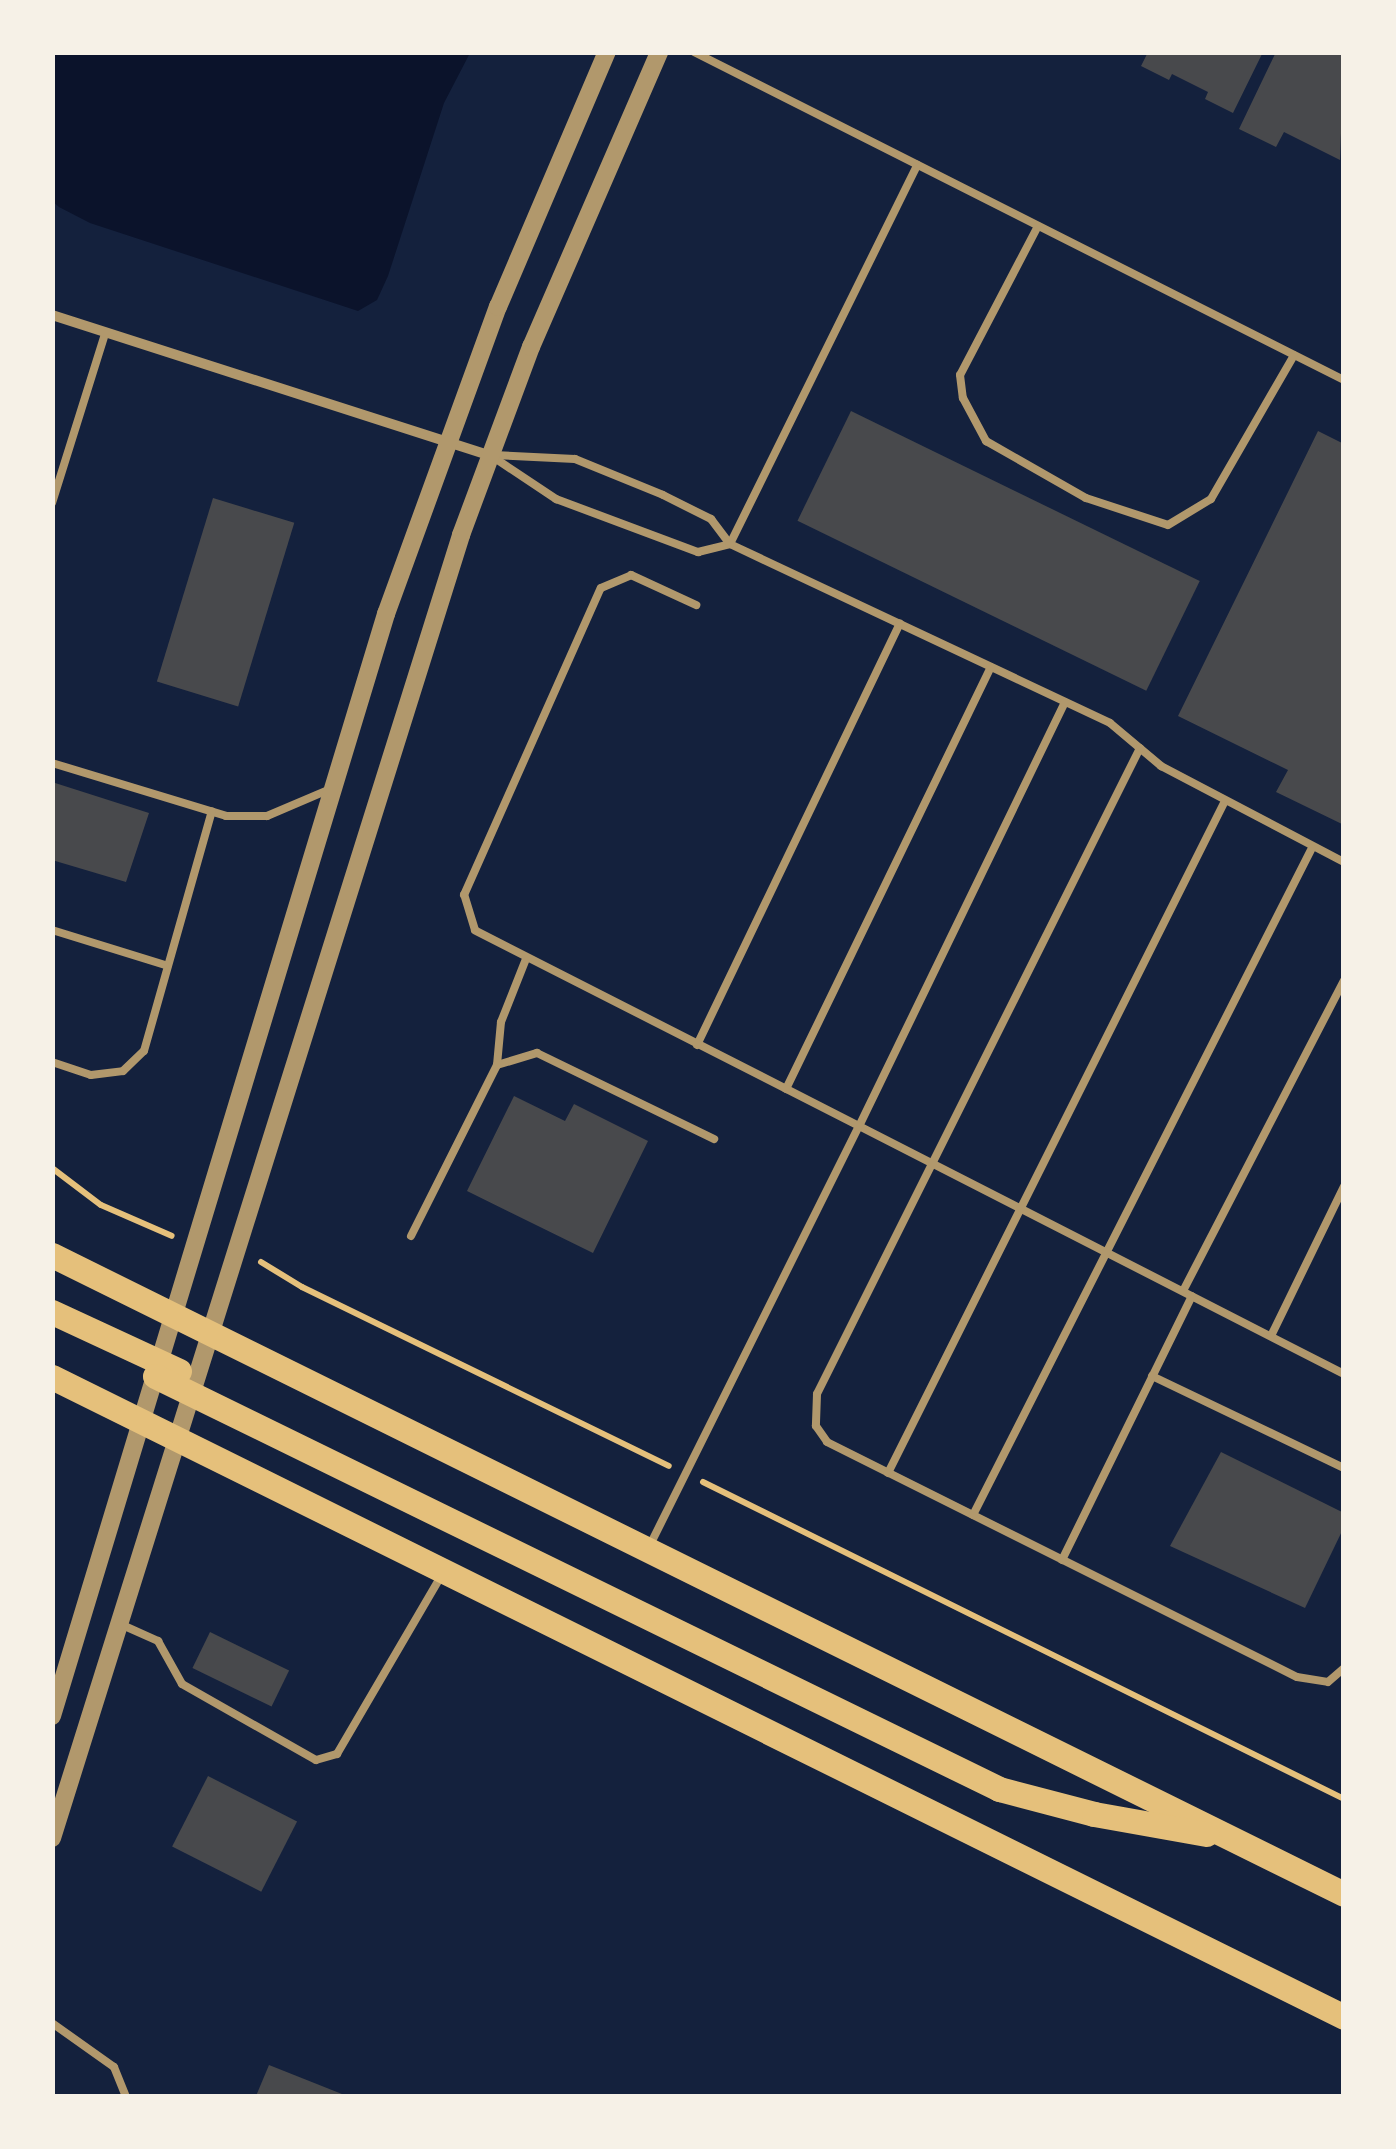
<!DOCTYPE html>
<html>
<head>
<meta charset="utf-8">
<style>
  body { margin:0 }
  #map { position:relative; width:1396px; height:2149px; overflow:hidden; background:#14213d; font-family:"Golos Text",sans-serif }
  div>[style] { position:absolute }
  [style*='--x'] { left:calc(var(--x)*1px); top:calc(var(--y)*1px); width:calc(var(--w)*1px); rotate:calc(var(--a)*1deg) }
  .water>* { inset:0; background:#0b132b }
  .building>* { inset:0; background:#48494c; transform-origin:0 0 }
  .path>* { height:6px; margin:-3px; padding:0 3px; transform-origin:3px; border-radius:3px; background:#e5c07b }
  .service>* { height:8px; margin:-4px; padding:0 4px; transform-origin:4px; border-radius:4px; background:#b1986c }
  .minor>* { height:10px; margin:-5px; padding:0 5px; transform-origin:5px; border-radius:5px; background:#b1986c }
  .tertiary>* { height:18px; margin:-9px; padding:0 9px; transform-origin:9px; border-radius:9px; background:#b1986c }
  .primary>* { height:25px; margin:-12.5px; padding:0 12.5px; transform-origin:12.5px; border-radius:12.5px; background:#e5c07b }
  span { translate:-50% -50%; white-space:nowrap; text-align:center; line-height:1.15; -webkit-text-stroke:8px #f6f1e7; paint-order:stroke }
  .frame { position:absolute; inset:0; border:55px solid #f6f1e7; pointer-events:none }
</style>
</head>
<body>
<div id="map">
  <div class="water">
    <i style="clip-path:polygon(52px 53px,53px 52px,470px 53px,444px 103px,388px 276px,377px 300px,358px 311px,90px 223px,59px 207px,52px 201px)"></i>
  </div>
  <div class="building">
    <i style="clip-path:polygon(1148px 52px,1263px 52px,1233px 113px,1205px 99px,1208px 92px,1172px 74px,1169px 80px,1141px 66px)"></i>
    <i style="clip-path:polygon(1276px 52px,1344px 52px,1340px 160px,1284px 132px,1276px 147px,1239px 129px)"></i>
    <i style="left:851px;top:411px;width:388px;height:122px;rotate:26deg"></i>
    <i style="clip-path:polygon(1318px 431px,1344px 444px,1344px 825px,1276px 792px,1288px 770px,1178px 716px)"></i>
    <i style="left:213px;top:498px;width:85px;height:192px;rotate:17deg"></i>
    <i style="clip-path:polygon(52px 782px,149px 813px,126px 882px,52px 860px)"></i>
    <i style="clip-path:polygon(514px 1096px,565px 1121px,574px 1104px,648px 1141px,593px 1253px,467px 1191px)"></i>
    <i style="clip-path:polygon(1221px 1452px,1344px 1513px,1344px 1527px,1305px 1608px,1170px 1546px)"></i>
    <i style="left:210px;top:1632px;width:88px;height:40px;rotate:26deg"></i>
    <i style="left:208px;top:1776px;width:100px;height:79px;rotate:27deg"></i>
    <i style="clip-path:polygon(269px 2065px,347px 2096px,256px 2096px)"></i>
  </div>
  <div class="path">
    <i style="--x:52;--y:1168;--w:61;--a:37.1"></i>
    <i style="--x:101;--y:1205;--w:77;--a:23.6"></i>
    <i style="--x:261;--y:1262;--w:48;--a:31.4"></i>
    <i style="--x:302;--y:1287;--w:408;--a:26"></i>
    <i style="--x:703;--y:1482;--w:715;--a:26.31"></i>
  </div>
  <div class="service">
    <i style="--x:694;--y:52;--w:728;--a:26.78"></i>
    <i style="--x:1038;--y:226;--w:168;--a:117.6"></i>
    <i style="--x:960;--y:375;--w:23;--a:83"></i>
    <i style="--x:963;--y:398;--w:49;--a:61.9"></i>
    <i style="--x:986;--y:441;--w:115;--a:29.7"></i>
    <i style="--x:1086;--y:498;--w:86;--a:18.2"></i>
    <i style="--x:1168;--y:525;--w:50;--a:-31.2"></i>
    <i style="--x:1211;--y:499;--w:166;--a:-60"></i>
    <i style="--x:494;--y:455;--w:81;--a:2.8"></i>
    <i style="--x:575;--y:459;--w:95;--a:22.2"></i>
    <i style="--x:663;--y:495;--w:54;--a:26.6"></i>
    <i style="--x:711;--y:519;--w:31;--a:53"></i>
    <i style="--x:730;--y:544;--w:420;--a:25.2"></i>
    <i style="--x:1110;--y:723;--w:67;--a:40.1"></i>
    <i style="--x:1161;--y:766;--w:207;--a:27.7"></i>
    <i style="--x:493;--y:457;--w:76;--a:33.7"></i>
    <i style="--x:556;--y:499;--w:152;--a:20.5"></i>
    <i style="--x:698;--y:552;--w:33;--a:-14"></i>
    <i style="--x:730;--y:544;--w:423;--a:-63.7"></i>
    <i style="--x:52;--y:503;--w:177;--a:-72.6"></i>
    <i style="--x:1065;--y:702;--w:471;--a:115.9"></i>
    <i style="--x:859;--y:1126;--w:545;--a:27.08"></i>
    <i style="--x:1140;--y:748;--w:722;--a:116.57"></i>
    <i style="--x:817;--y:1394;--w:32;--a:92"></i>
    <i style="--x:816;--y:1426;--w:19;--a:55"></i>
    <i style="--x:827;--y:1442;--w:525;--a:26.57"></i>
    <i style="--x:1297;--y:1677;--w:31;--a:9"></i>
    <i style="--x:1328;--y:1682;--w:21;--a:-41"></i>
    <i style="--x:52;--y:763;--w:182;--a:16.9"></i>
    <i style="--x:226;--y:816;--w:41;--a:0"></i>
    <i style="--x:267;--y:816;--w:66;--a:-23.1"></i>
    <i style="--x:52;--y:930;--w:121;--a:17.2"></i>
    <i style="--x:697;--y:1045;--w:468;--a:-64.3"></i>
    <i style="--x:52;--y:1062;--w:41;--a:18.4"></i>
    <i style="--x:91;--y:1075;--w:32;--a:-7"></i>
    <i style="--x:123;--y:1071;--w:29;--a:-44"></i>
    <i style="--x:144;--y:1051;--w:249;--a:-74.2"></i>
    <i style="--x:497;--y:1065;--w:42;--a:-16.7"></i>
    <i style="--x:537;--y:1053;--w:197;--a:25.9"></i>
    <i style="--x:786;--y:1089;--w:469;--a:-64.1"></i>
    <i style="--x:411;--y:1236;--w:191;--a:-63.3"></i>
    <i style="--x:497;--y:1065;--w:43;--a:-84.7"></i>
    <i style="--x:501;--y:1022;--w:68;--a:-68.4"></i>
    <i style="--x:1183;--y:1291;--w:350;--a:-62.6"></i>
    <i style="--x:1271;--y:1336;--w:167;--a:-64"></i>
    <i style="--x:1152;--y:1376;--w:213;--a:25.6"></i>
    <i style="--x:888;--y:1473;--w:752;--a:-63.37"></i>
    <i style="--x:973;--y:1515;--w:748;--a:-63.06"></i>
    <i style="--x:650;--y:1545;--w:468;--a:-63.5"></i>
    <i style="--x:859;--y:1126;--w:431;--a:-153"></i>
    <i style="--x:475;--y:930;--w:37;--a:-107"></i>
    <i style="--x:464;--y:895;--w:336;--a:-66"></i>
    <i style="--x:601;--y:588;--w:33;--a:-23"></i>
    <i style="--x:631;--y:575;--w:72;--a:24.8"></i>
    <i style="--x:1062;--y:1560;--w:294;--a:-63.8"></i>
    <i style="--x:120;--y:1624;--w:42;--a:24.1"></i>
    <i style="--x:158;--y:1641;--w:49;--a:60.8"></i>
    <i style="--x:182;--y:1684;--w:154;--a:29.6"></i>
    <i style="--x:316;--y:1760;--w:22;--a:-16"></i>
    <i style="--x:337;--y:1754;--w:208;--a:-59.7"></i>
    <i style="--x:52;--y:2023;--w:76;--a:35.4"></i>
    <i style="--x:114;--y:2067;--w:31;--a:68"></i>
  </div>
  <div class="minor">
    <i style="--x:52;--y:315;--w:459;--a:17.8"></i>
  </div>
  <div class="tertiary">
    <i style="--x:52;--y:1716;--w:1152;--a:-73.14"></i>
    <i style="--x:386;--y:614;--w:327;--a:-70"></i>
    <i style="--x:498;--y:307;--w:277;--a:-66.9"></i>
    <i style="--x:52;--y:1838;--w:1366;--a:-72.57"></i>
    <i style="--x:461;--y:535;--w:201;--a:-69.6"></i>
    <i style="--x:531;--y:347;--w:322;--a:-66.5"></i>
  </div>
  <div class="primary">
    <i style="--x:52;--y:1255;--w:1441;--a:26.32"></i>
    <i style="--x:52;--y:1312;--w:140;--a:24.9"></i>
    <i style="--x:155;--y:1376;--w:940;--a:26.07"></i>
    <i style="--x:999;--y:1789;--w:98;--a:14.7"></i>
    <i style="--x:1094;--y:1814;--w:114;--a:10.1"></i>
    <i style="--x:52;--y:1377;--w:1442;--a:26.35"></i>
  </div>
  <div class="frame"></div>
</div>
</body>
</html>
